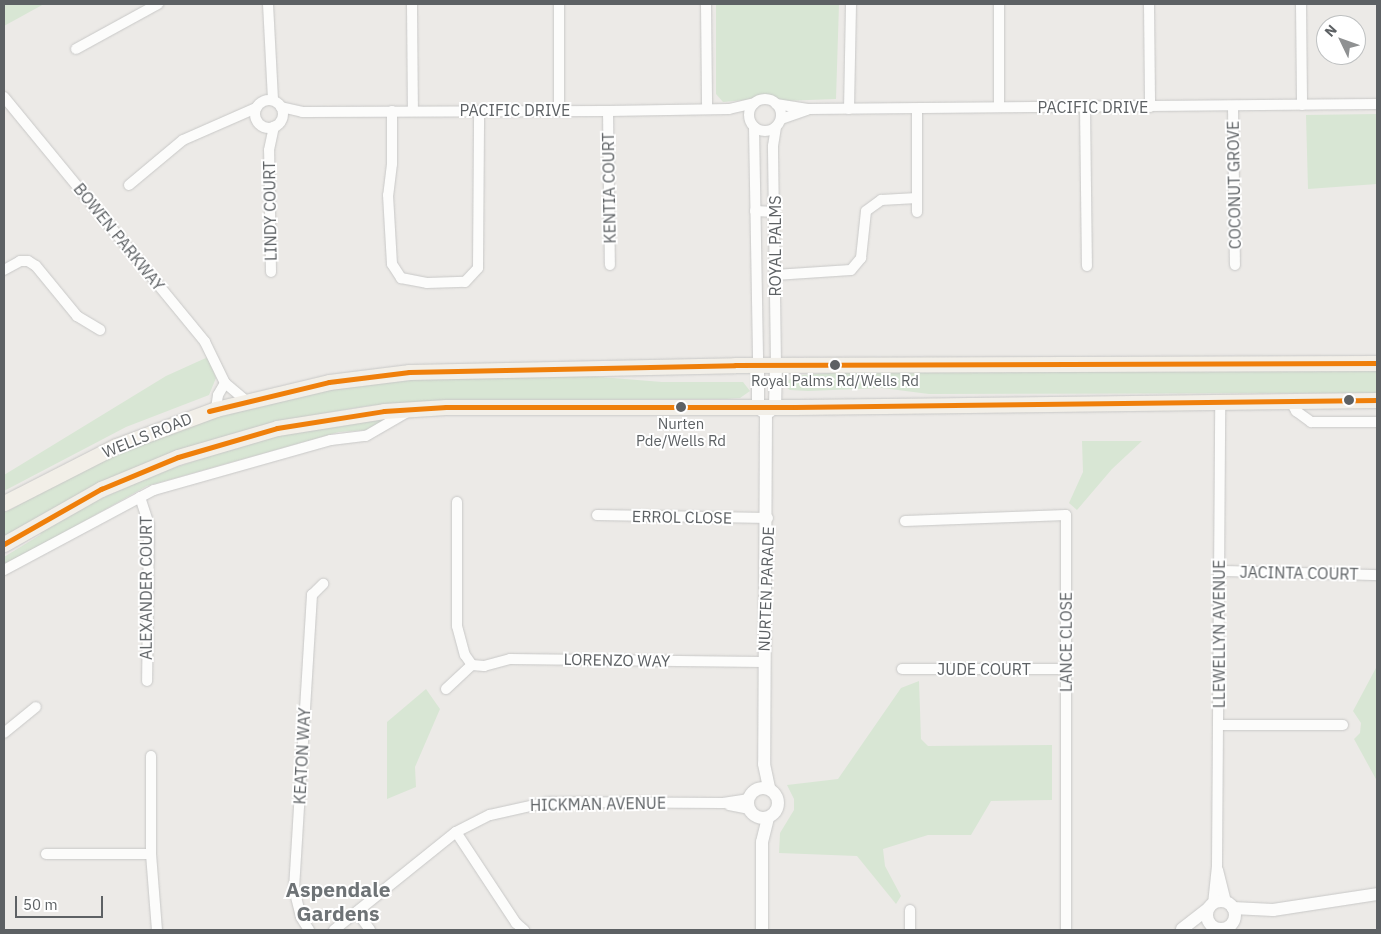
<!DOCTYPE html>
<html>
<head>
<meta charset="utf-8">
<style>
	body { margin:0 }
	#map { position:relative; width:1381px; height:934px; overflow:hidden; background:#eceae7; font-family:"IBM Plex Sans",sans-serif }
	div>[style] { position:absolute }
	.green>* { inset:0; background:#d8e6d4 }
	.roads { filter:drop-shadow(0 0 1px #c8c8c7) drop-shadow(0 0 1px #c8c8c7) }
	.minor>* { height:10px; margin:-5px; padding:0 5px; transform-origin:5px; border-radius:5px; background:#fcfcfb }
	.minor>.ring { margin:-5px; padding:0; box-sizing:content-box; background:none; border:10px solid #fcfcfb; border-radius:50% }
	.tertiary>* { height:12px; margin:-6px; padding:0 6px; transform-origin:6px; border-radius:6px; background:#fcfcfb }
	.tertiary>.ring { margin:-6px; padding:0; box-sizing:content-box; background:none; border:12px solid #fcfcfb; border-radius:50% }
	.primary>* { height:15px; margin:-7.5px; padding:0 7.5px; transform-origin:7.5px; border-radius:7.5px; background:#f2efe8 }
	.bus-1>* { height:5px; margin:-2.5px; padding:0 2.5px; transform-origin:2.5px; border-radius:2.5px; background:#ef7f0a }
	.dots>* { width:14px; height:14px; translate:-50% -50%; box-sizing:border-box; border:2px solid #fff; border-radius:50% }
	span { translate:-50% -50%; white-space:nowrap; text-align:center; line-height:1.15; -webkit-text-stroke:4px #fff; paint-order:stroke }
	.bus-label { font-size:15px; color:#5d6164 }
	.street-label { font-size:16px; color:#5d6164 }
	.district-label { font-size:21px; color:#6e7376; font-weight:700 }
	.frame { position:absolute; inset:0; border:5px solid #5d6164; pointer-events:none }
	.north { position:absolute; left:1316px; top:15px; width:50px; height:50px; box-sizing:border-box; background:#fff; border:1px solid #bec0c1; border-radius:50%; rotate:312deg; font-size:14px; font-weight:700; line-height:20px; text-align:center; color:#5d6164 }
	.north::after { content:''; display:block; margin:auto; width:18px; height:22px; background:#8f9192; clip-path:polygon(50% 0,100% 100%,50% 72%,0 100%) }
	.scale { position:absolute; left:15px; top:896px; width:88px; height:22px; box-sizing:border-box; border:2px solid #5d6164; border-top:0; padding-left:6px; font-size:15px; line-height:18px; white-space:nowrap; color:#5d6164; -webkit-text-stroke:4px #fff; paint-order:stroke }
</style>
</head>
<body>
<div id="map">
	<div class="green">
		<i style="clip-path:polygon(4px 4px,44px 4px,4px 26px)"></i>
		<i style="clip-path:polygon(716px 4px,839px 4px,836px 99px,781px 101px,766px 98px,723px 102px,716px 94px)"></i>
		<i style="clip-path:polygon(1377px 114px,1377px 184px,1308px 189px,1306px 115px)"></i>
		<i style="clip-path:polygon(208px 357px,216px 378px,209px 395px,126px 427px,4px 491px,4px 475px,166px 376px)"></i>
		<i style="clip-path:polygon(1377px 370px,1377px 393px,929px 394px,882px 388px,808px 391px,790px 390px,783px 385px,790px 379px,803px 375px,855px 371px)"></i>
		<i style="clip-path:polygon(444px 376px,588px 376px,662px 382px,743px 382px,750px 391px,740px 398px,726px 399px,430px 401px,367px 406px,320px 414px,269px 425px,4px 537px,4px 513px,106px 458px,154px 437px,217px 414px,335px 387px)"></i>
		<i style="clip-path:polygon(388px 418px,368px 430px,339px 432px,147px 486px,4px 566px,4px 557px,40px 535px,42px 530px,91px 503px,161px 472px,253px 442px,330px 423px)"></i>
		<i style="clip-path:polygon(1082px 441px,1142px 441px,1112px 469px,1077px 510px,1069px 503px,1083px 472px)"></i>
		<i style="clip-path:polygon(1377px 666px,1377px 781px,1354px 739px,1360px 733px,1361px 723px,1353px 711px)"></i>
		<i style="clip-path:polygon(919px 681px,921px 739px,928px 746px,1052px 745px,1052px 800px,991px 801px,971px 835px,928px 835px,883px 849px,885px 866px,901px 896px,896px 904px,857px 856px,779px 853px,780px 833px,794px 810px,794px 799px,787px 785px,838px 779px,901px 688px)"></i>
		<i style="clip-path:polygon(426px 689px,440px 709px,415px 767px,416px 787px,387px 799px,387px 722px)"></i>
	</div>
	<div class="roads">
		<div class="minor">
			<i style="left:268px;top:4px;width:96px;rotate:87deg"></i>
			<i style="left:412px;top:4px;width:107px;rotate:89.5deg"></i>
			<i style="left:706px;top:4px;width:104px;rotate:89.4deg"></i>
			<i style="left:999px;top:4px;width:103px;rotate:90deg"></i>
			<i style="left:1149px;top:4px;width:103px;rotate:89.4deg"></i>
			<i style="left:1301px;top:4px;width:101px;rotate:89.4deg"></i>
			<i style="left:76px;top:49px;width:94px;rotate:-28.8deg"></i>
			<i style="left:4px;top:97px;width:317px;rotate:50.6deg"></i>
			<i style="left:205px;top:342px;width:46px;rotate:64deg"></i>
			<i style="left:225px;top:383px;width:26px;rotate:40deg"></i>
			<i class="ring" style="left:749px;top:99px;width:22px;height:22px"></i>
			<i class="ring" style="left:255px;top:100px;width:18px;height:18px"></i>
			<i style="left:776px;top:104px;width:32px;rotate:9deg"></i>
			<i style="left:808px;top:109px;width:569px;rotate:-0.5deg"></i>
			<i style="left:1233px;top:106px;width:159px;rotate:89.3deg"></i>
			<i style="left:281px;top:107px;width:22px;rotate:13deg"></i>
			<i style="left:302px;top:112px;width:306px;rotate:-0.2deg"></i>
			<i style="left:608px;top:111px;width:121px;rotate:-0.9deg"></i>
			<i style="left:729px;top:109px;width:26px;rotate:-13deg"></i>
			<i style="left:1085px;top:107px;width:159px;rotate:89.3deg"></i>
			<i style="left:849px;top:109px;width:105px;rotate:-88.9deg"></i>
			<i style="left:917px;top:109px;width:103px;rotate:90deg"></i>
			<i style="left:559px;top:110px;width:106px;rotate:-90deg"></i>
			<i style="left:392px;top:111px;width:53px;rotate:90deg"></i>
			<i style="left:392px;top:164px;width:31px;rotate:97deg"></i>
			<i style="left:388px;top:195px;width:69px;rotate:86.7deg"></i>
			<i style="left:392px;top:264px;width:17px;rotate:57deg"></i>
			<i style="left:401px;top:278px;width:26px;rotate:11deg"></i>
			<i style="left:427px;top:283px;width:38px;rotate:-2deg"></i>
			<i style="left:465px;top:282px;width:19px;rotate:-47deg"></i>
			<i style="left:478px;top:268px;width:157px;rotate:-89.6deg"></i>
			<i style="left:608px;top:111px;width:154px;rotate:89.3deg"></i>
			<i style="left:781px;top:119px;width:28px;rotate:-19deg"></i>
			<i style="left:754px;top:127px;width:238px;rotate:89deg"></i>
			<i style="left:129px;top:185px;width:70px;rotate:-39.8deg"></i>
			<i style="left:183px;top:140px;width:80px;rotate:-23.7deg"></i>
			<i style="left:755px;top:211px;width:20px;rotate:3deg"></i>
			<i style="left:4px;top:270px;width:18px;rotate:-29deg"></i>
			<i style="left:20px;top:261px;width:8px"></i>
			<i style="left:28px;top:261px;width:9px;rotate:32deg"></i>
			<i style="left:36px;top:266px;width:65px;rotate:50.6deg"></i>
			<i style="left:77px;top:316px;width:27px;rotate:31deg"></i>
			<i style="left:271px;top:272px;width:122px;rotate:-90.9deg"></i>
			<i style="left:269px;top:150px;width:24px;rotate:-78deg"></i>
			<i style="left:775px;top:275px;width:76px;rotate:-3.8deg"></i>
			<i style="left:851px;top:270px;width:16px;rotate:-50deg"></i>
			<i style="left:861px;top:258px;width:47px;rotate:-83.9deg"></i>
			<i style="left:866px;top:211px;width:19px;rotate:-36deg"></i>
			<i style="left:881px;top:200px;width:36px;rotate:-3deg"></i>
			<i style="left:776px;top:365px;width:219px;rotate:-90.8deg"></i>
			<i style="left:773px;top:146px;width:19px;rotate:-81deg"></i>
			<i style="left:1290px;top:400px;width:13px;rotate:61deg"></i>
			<i style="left:1296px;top:411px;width:19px;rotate:36deg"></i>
			<i style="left:1311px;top:422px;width:66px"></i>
			<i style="left:216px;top:409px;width:14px;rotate:-82deg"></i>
			<i style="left:218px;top:395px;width:14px;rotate:-60deg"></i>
			<i style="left:140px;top:497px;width:29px;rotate:72deg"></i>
			<i style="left:149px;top:525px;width:156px;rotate:90.7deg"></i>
			<i style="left:457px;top:502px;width:124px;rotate:90deg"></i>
			<i style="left:457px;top:626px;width:30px;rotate:75deg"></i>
			<i style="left:465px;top:655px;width:12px;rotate:55deg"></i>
			<i style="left:597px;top:515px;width:171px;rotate:1deg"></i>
			<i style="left:905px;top:521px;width:161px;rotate:-2.1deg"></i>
			<i style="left:1066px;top:515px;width:415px;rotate:90deg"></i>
			<i style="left:4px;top:570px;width:170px;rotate:-28.1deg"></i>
			<i style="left:154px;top:490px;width:184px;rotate:-15.8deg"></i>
			<i style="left:331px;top:440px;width:35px;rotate:-7deg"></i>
			<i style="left:366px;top:436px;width:50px;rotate:-30.2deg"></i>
			<i style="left:1220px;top:571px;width:157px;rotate:1.5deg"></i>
			<i style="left:902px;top:669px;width:163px"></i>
			<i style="left:446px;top:689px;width:35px;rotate:-43deg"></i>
			<i style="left:472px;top:665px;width:12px;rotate:5deg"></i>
			<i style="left:484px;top:666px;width:27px;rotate:-15deg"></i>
			<i style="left:510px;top:659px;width:253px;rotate:0.7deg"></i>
			<i style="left:1219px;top:725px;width:124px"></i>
			<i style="left:4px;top:733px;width:41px;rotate:-39.1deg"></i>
			<i style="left:151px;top:756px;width:98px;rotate:90deg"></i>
			<i style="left:151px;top:854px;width:76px;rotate:85.5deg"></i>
			<i style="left:729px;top:805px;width:20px;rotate:11deg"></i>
			<i style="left:456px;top:832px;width:109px;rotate:56.6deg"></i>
			<i style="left:516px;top:923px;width:11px;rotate:41deg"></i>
			<i style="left:46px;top:854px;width:105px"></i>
			<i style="left:1218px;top:870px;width:33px;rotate:76deg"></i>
			<i style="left:1213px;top:904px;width:38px;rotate:-84deg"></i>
			<i style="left:1217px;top:866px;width:465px;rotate:-89.6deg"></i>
			<i style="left:910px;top:910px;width:20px;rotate:90deg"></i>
			<i style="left:357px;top:912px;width:22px;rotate:54deg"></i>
			<i style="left:309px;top:930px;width:15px;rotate:-122deg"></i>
			<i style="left:301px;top:917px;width:29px;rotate:-104deg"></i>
			<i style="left:294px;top:889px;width:295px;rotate:-86.5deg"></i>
			<i style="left:312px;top:595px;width:16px;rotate:-45deg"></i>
			<i style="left:334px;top:930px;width:156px;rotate:-38.8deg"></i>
			<i style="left:456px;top:832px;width:38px;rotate:-27deg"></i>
			<i style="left:490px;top:815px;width:59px;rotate:-12.6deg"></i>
			<i style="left:548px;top:802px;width:175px;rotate:0.3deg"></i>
			<i style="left:723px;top:803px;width:25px;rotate:-9deg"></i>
		</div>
		<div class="tertiary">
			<i style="left:758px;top:365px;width:43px;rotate:90deg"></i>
			<i style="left:758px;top:408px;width:7px;rotate:34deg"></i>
			<i style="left:769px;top:412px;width:8px;rotate:-40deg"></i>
			<i style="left:775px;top:407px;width:42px;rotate:-88.6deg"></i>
			<i style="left:766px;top:413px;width:351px;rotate:90.3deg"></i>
			<i style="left:764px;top:764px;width:25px;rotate:78deg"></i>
			<i class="ring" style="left:748px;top:788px;width:18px;height:18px"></i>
			<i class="ring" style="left:1207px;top:901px;width:16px;height:16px"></i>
			<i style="left:1233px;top:908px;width:40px;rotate:2.9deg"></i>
			<i style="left:1273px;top:910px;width:105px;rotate:-8.7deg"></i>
			<i style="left:1182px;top:929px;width:33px;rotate:-38deg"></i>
			<i style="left:762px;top:930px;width:88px;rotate:-90deg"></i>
			<i style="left:762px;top:842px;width:25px;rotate:-76deg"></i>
		</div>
		<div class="primary">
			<i style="left:4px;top:503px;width:126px;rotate:-27deg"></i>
			<i style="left:116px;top:446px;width:107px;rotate:-20.3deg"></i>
			<i style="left:216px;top:409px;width:116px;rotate:-13.4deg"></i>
			<i style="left:329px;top:382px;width:81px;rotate:-7.1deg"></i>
			<i style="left:409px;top:372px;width:326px;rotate:-1.2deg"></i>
			<i style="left:735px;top:365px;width:642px;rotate:-0.18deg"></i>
			<i style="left:4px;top:544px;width:112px;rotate:-29.6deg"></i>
			<i style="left:101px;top:489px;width:83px;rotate:-22.6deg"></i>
			<i style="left:178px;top:457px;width:103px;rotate:-16.3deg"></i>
			<i style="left:277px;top:428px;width:108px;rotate:-9deg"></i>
			<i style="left:384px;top:411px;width:62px;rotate:-3.7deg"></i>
			<i style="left:446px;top:407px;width:349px"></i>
			<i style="left:795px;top:407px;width:582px;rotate:-0.69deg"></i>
		</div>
	</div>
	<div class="bus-1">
		<i style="left:209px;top:411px;width:123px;rotate:-13.6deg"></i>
		<i style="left:329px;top:382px;width:81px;rotate:-7.1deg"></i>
		<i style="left:409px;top:372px;width:326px;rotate:-1.2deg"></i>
		<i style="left:735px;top:365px;width:642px;rotate:-0.18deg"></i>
		<i style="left:4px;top:544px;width:112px;rotate:-29.6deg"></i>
		<i style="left:101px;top:489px;width:83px;rotate:-22.6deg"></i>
		<i style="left:178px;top:457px;width:103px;rotate:-16.3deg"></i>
		<i style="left:277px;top:428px;width:108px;rotate:-9deg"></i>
		<i style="left:384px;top:411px;width:62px;rotate:-3.7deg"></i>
		<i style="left:446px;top:407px;width:349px"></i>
		<i style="left:795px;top:407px;width:582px;rotate:-0.69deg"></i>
	</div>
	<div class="dots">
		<i style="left:835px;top:365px;background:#5d6164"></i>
		<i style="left:1349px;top:400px;background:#5d6164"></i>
		<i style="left:681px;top:407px;background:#5d6164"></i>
	</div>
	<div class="bus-label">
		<span style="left:835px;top:381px">Royal Palms Rd/Wells Rd</span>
		<span style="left:681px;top:432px">Nurten<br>Pde/Wells Rd</span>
	</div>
	<div class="street-label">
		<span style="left:1093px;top:107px">PACIFIC DRIVE</span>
		<span style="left:515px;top:110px">PACIFIC DRIVE</span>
		<span style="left:1234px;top:185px;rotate:-91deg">COCONUT GROVE</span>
		<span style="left:609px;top:188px;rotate:-91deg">KENTIA COURT</span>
		<span style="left:270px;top:211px;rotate:-91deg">LINDY COURT</span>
		<span style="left:119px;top:237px;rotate:51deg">BOWEN PARKWAY</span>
		<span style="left:775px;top:246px;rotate:-90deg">ROYAL PALMS</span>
		<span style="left:147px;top:435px;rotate:-22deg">WELLS ROAD</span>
		<span style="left:682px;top:517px;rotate:1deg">ERROL CLOSE</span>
		<span style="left:1299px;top:573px;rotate:1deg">JACINTA COURT</span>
		<span style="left:146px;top:588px;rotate:-90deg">ALEXANDER COURT</span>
		<span style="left:766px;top:589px;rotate:-88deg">NURTEN PARADE</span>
		<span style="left:1219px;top:634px;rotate:-90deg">LLEWELLYN AVENUE</span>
		<span style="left:1066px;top:642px;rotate:-90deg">LANCE CLOSE</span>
		<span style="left:617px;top:660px;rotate:1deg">LORENZO WAY</span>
		<span style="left:984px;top:669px">JUDE COURT</span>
		<span style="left:302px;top:756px;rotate:-87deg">KEATON WAY</span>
		<span style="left:598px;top:804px;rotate:-1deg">HICKMAN AVENUE</span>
	</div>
	<div class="district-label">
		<span style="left:338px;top:901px">Aspendale<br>Gardens</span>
	</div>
	<div class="frame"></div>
	<div class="north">N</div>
	<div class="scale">50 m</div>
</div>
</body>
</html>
